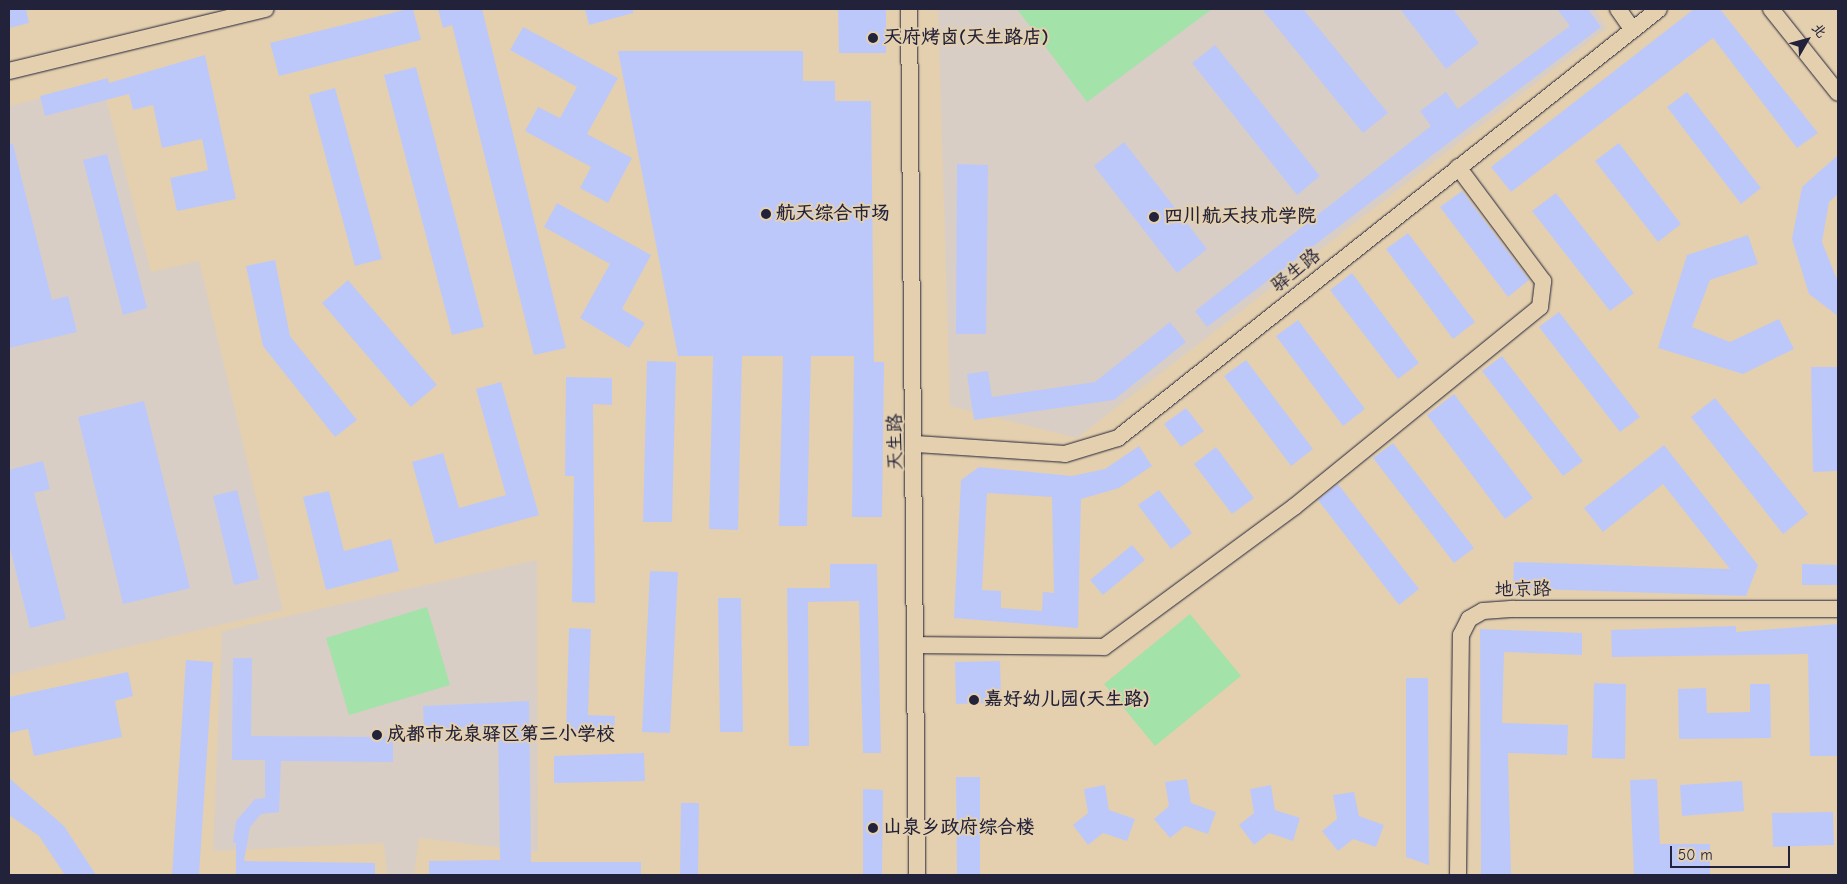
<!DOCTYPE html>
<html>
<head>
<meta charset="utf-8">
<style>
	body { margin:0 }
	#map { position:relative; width:1847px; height:884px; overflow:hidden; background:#e4d0ae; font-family:"Comic Neue","LXGW WenKai TC",sans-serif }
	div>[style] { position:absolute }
	.built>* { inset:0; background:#d8cec5 }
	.green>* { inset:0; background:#a3e2a9 }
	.building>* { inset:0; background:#bdc8fa }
	.roads { filter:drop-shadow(0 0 1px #22223b) drop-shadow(0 0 1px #22223b) }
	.minor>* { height:16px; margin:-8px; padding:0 8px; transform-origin:8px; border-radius:8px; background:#e4d0ae }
	.dots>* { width:14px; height:14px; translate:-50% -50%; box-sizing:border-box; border:2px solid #e4d0ae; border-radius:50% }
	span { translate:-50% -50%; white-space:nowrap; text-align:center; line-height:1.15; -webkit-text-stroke:4px #e4d0ae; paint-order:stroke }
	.poi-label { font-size:19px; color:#22223b; font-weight:700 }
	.left { translate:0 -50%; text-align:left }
	.street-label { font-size:19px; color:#22223b }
	.frame { position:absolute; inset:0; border:10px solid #22223b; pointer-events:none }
	.north { position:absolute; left:1782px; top:15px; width:50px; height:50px; -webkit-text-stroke:4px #e4d0ae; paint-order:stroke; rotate:52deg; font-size:14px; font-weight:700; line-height:20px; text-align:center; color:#22223b }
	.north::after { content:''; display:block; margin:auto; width:18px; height:22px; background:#22223b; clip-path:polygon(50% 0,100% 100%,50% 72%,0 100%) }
	.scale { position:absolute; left:1670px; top:846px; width:120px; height:22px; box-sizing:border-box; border:2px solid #22223b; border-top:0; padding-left:6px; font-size:15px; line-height:18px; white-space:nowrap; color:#22223b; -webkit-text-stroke:4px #e4d0ae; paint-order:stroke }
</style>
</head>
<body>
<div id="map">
	<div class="built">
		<i style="clip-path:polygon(938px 9px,1595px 9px,1607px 28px,1077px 438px,950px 406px)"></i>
		<i style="clip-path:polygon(102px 83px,151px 272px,199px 261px,283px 610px,9px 675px,9px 106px)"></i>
		<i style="clip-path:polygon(537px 560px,538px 852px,419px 838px,414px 875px,387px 875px,384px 843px,213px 851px,222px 631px)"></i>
	</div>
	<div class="green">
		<i style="clip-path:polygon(1017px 9px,1212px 9px,1087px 102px)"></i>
		<i style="clip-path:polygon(427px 607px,450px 685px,349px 715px,326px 638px)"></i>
		<i style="clip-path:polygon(1190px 614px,1241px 676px,1155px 746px,1104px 684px)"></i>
	</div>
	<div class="building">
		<i style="clip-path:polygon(9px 9px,26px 9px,29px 23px,9px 28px)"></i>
		<i style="clip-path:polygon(408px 9px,413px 9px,421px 40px,279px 76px,270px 43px)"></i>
		<i style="clip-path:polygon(438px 9px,482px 9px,566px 348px,534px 355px,452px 25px,443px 28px)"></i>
		<i style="clip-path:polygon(585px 9px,633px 9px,633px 13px,589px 25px)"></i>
		<i style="clip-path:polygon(838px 9px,886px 9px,886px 53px,839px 53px)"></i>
		<i style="clip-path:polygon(1262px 9px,1303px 9px,1388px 113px,1363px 133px)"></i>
		<i style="clip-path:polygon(1400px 9px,1453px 9px,1479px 43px,1446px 69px)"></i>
		<i style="clip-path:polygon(1557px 9px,1588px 9px,1601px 27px,1207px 327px,1195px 311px,1431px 126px,1420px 111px,1446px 92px,1458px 109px,1570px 26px)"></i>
		<i style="clip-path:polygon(1694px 9px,1720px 9px,1818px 133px,1797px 148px,1713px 38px,1511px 192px,1491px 167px)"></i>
		<i style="clip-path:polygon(523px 27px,618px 78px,587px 134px,632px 158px,608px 203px,580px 188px,591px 167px,525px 131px,538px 107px,560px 118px,577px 87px,510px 50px)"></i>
		<i style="clip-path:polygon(1215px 45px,1320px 176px,1297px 195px,1192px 63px)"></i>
		<i style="clip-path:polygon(618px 51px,803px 51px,803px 81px,835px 81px,835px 101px,871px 101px,874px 362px,884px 362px,882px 517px,852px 517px,854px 356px,811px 356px,807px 526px,779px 526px,783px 356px,742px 356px,738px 530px,709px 529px,713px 356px,678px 356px)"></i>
		<i style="clip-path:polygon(205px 55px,236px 199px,177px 211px,170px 178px,208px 170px,202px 139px,162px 148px,153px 105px,133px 110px,129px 94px,45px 116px,40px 96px,108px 78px,109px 83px)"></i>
		<i style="clip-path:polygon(416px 67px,484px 327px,452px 335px,384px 75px)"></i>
		<i style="clip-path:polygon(335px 88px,382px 259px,355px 266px,309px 95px)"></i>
		<i style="clip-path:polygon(1687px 92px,1761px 188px,1741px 204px,1667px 107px)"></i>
		<i style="clip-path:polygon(1124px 142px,1207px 249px,1177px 273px,1094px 166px)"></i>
		<i style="clip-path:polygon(1619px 143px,1681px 224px,1658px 242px,1595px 161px)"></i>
		<i style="clip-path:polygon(9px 144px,13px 144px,52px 300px,68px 296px,77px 332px,9px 348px)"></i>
		<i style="clip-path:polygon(107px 154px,147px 308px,123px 315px,83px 160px)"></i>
		<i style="clip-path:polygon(1838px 155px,1838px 194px,1829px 202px,1822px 242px,1838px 282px,1838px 316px,1809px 294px,1792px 239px,1802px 187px)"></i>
		<i style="clip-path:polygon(957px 164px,988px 165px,986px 334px,956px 334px)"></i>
		<i style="clip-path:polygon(1462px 191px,1529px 280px,1508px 297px,1440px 207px)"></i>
		<i style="clip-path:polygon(1556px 193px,1634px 293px,1610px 311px,1532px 211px)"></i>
		<i style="clip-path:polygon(557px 203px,651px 255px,622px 309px,645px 323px,629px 348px,580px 318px,610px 264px,544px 227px)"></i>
		<i style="clip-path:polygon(1408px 233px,1475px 322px,1453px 339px,1386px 249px)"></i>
		<i style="clip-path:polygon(1748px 235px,1758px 264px,1710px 280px,1692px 327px,1730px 342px,1779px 319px,1794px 349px,1743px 374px,1658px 348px,1687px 255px)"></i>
		<i style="clip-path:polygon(275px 260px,290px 336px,357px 420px,335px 437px,263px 346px,246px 266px)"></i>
		<i style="clip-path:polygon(1352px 273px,1419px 363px,1398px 379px,1330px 290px)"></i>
		<i style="clip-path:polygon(348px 280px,437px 385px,411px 407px,322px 303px)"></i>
		<i style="clip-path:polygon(1559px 312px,1640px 417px,1620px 432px,1539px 327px)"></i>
		<i style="clip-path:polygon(1298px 320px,1365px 409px,1343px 426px,1276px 336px)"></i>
		<i style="clip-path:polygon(1170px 322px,1186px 342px,1114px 400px,974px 420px,967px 374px,988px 371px,992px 397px,1095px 382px)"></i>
		<i style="clip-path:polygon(1502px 356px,1583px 461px,1563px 476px,1482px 371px)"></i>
		<i style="clip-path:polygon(1246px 360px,1313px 449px,1291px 466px,1224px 376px)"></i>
		<i style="clip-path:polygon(647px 361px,676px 362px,672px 522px,643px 522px)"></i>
		<i style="clip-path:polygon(1811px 367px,1838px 367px,1838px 471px,1813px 472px)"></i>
		<i style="clip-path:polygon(566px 377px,612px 378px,612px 405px,593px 404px,595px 603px,572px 602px,574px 476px,565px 476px)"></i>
		<i style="clip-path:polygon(501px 382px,539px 515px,435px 544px,412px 462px,443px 453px,459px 508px,506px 495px,476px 389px)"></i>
		<i style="clip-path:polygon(1454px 394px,1533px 498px,1505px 519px,1427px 415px)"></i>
		<i style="clip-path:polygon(1715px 398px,1808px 514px,1783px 534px,1691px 417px)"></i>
		<i style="clip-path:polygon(144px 401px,190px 588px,123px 604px,78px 417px)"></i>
		<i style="clip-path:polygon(1186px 408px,1204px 431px,1181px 447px,1164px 424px)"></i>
		<i style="clip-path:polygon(1393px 443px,1474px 548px,1454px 563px,1373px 458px)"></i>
		<i style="clip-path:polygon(1664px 445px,1758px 565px,1746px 596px,1513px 588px,1514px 562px,1730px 569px,1663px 484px,1603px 532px,1584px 508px)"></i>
		<i style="clip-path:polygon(evenodd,1139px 446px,1152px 466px,1119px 488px,1081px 499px,1078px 628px,954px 618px,961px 480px,979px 467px,1072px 476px,1105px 469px,1139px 446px,987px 493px,1052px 497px,1054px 593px,1043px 592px,1042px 611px,1001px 608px,1001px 591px,982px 590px,987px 493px)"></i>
		<i style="clip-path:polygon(1216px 447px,1254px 498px,1232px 514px,1194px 464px)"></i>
		<i style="clip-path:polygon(43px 461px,50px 489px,34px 493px,66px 619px,30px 628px,9px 544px,9px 470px)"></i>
		<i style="clip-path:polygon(1338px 484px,1419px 589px,1399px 605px,1318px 500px)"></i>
		<i style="clip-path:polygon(237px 490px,259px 579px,234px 585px,213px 496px)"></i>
		<i style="clip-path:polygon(1159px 490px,1192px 533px,1171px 549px,1138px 505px)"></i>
		<i style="clip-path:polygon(329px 491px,344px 551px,391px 539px,399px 571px,326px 590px,303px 497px)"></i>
		<i style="clip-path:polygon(1132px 545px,1145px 560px,1103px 595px,1090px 580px)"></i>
		<i style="clip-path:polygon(830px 564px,877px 564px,881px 753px,863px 753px,859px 601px,808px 602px,809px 746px,789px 746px,787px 588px,830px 588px)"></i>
		<i style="clip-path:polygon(1802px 564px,1838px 565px,1838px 585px,1802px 585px)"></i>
		<i style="clip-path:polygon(650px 571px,678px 572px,670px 733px,642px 732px)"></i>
		<i style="clip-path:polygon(718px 598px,741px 598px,743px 732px,720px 732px)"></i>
		<i style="clip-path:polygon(1838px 624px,1838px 756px,1810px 756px,1808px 654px,1612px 657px,1611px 630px,1736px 626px,1736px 632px)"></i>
		<i style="clip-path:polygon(569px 628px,591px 629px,588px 715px,615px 716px,614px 734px,566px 732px)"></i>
		<i style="clip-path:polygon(1480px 629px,1582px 633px,1582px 655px,1504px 652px,1502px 723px,1568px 725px,1567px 755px,1508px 753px,1511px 875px,1481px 875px)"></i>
		<i style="clip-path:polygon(233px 658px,252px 658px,251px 736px,393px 737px,393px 762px,281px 761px,279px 812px,261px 814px,250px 827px,244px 861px,375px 863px,375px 875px,236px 875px,236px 843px,233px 843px,236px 821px,255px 799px,265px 798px,265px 760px,232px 760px)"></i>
		<i style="clip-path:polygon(186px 660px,213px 662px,199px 875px,172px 875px)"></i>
		<i style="clip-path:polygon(1000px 661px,1001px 696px,992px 696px,992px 703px,956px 704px,955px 662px)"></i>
		<i style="clip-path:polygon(128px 672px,133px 696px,115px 701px,122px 737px,34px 756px,28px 729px,9px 733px,9px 697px)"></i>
		<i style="clip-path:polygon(1406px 678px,1428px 678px,1429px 865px,1406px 857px)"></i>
		<i style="clip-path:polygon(1594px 683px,1626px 684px,1625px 759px,1592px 758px)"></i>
		<i style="clip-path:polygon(1750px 684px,1770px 684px,1771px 738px,1679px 739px,1678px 689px,1706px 688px,1707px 713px,1750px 712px)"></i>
		<i style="clip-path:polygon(529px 701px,531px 862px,641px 862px,641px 875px,429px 875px,429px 861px,500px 860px,498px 726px,424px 729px,423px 706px)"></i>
		<i style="clip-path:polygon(644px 753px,645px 781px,554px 783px,554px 756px)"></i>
		<i style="clip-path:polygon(956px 777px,980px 777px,980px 875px,957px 875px)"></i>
		<i style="clip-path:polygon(9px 778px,64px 826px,96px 875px,65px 875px,39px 836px,9px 815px)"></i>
		<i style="clip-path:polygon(1187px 779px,1191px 803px,1216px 812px,1208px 834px,1185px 826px,1170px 838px,1154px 819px,1169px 806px,1165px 782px)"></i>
		<i style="clip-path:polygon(1657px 779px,1660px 844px,1710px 844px,1710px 875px,1634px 875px,1630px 780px)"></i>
		<i style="clip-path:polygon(1742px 781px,1744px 811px,1682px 816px,1680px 785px)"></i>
		<i style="clip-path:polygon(1105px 785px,1109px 810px,1135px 819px,1127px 841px,1103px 833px,1088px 845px,1073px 825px,1088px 813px,1084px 789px)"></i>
		<i style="clip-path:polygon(1271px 785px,1275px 810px,1300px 818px,1293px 841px,1269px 833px,1254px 845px,1239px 825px,1254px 813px,1250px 789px)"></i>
		<i style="clip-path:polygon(863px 789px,883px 790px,882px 875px,863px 875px)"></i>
		<i style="clip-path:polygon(1354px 792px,1359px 816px,1384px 825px,1376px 847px,1353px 839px,1338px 851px,1322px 831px,1337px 819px,1333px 795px)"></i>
		<i style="clip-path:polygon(681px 803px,699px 803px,698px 875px,680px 875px)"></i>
		<i style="clip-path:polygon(1833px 812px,1834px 845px,1773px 847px,1772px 813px)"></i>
	</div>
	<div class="roads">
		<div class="minor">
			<i style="left:909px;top:9px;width:866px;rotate:89.47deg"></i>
			<i style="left:1618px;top:9px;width:24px;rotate:55deg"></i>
			<i style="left:1771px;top:9px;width:107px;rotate:51.4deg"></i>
			<i style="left:9px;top:71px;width:264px;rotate:-13.6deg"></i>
			<i style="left:916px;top:444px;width:149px;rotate:3.8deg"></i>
			<i style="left:1065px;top:454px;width:55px;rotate:-16.8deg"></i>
			<i style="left:1118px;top:438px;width:690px;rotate:-38.41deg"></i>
			<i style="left:917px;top:645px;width:187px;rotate:0.6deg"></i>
			<i style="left:1104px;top:647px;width:236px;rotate:-36.4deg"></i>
			<i style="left:1294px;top:507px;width:317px;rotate:-39.1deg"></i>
			<i style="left:1540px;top:307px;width:26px;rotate:-83deg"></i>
			<i style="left:1543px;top:281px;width:142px;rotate:-126.7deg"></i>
			<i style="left:1458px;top:875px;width:240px;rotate:-89.3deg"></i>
			<i style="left:1461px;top:635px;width:18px;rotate:-63deg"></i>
			<i style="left:1469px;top:619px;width:16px;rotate:-30deg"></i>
			<i style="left:1483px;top:611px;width:31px;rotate:-4deg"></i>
			<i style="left:1514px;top:609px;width:324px"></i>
		</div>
	</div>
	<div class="dots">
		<i style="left:873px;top:38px;background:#22223b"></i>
		<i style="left:766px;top:214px;background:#22223b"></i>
		<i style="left:1154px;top:217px;background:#22223b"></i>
		<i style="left:974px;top:700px;background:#22223b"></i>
		<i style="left:377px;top:735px;background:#22223b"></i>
		<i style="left:873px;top:828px;background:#22223b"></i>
	</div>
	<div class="poi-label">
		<span class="left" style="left:883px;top:38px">天府烤卤(天生路店)</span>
		<span class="left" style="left:776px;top:214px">航天综合市场</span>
		<span class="left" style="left:1164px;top:217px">四川航天技术学院</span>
		<span class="left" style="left:984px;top:700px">嘉好幼儿园(天生路)</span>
		<span class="left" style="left:387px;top:735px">成都市龙泉驿区第三小学校</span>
		<span class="left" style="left:883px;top:828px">山泉乡政府综合楼</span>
	</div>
	<div class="street-label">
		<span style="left:1296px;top:271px;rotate:-39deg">驿生路</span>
		<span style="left:896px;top:442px;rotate:-91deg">天生路</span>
		<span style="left:1523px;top:590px;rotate:-1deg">地京路</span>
	</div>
	<div class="frame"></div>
	<div class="north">北</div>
	<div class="scale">50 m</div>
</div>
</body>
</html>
